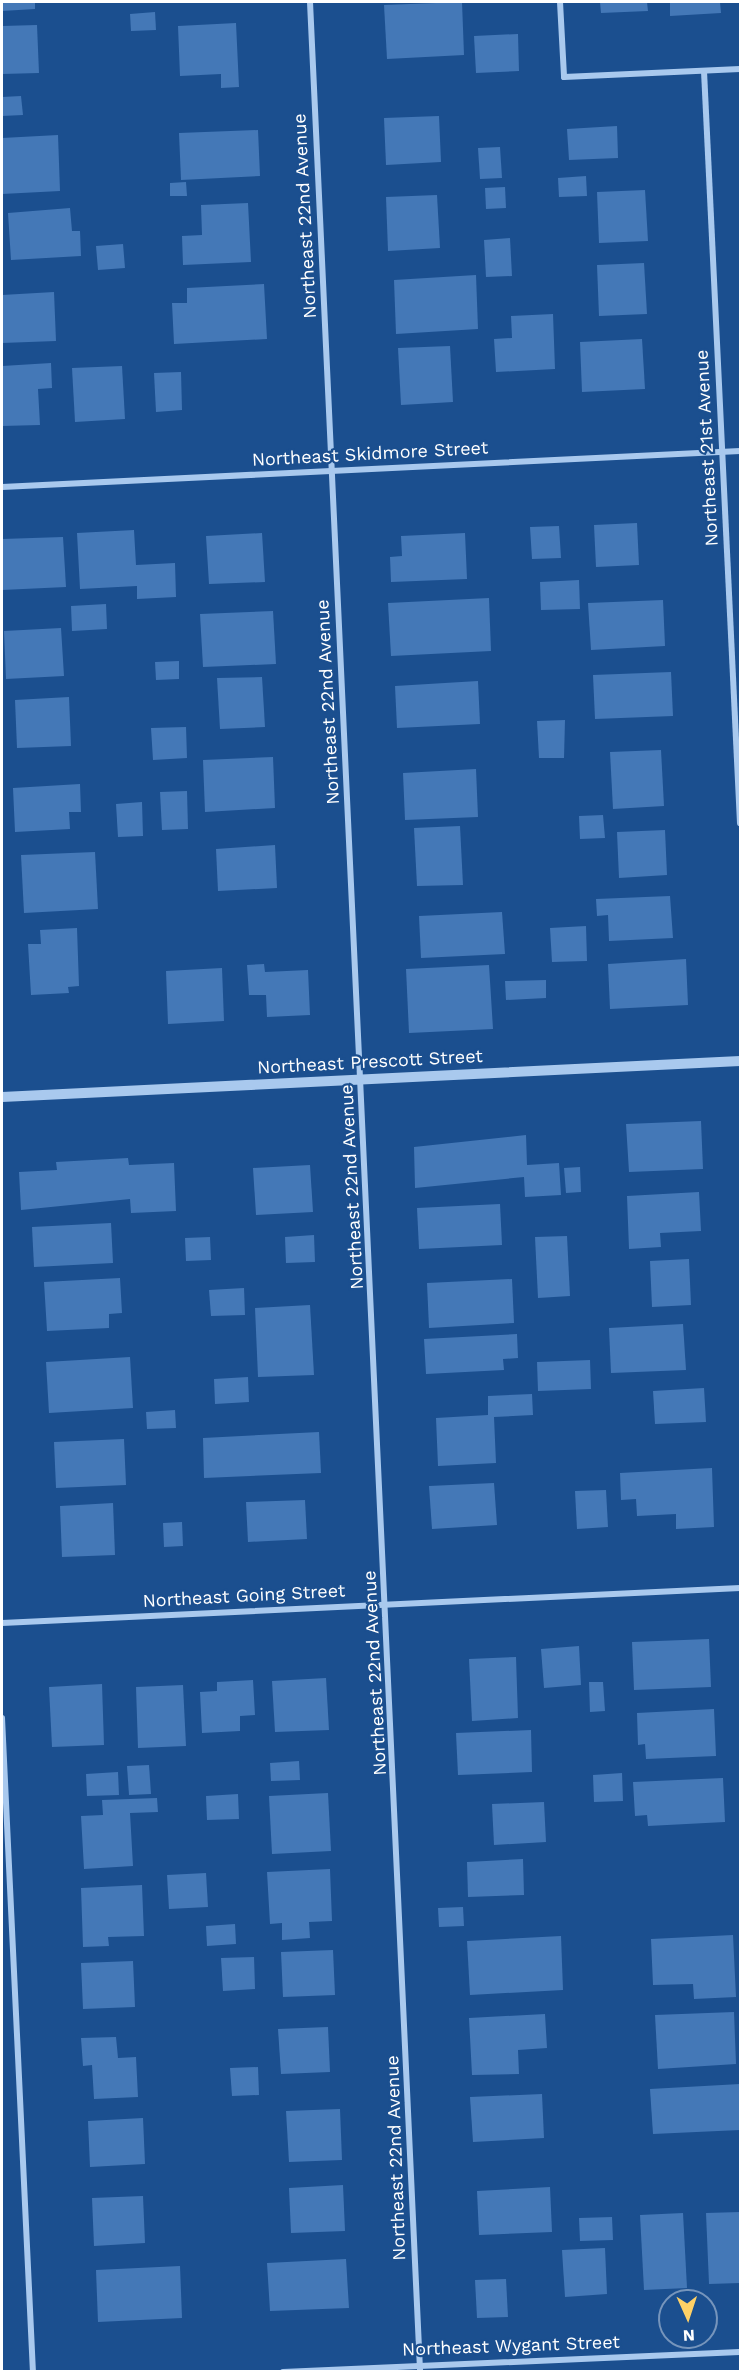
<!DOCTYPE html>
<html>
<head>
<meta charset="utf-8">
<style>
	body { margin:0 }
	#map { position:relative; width:742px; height:2373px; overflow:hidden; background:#1b4f8f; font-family:"Work Sans",sans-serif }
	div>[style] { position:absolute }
	.building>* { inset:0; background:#4478b7 }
	.minor>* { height:6px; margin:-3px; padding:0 3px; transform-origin:3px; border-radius:3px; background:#a9c9ee }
	.tertiary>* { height:10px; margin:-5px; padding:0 5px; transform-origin:5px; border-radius:5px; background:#a9c9ee }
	span { translate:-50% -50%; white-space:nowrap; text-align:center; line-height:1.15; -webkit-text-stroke:4.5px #1b4f8f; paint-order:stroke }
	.street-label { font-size:18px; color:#fff }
	.frame { position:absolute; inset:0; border:3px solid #fff; pointer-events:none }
	.north { position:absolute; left:658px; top:2289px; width:60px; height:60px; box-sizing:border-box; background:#1b4f8f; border:2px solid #7695bc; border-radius:50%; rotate:177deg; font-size:16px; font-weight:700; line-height:24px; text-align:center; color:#fff }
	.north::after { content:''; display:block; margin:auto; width:21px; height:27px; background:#ffd166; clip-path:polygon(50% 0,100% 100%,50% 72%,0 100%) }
</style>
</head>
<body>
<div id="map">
	<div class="building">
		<i style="clip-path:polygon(2px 2px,35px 2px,35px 9px,2px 11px)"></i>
		<i style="clip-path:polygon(462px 2px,464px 55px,387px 59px,384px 5px)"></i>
		<i style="clip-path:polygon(600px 2px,647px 2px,648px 11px,601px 13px)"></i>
		<i style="clip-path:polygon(670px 2px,720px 2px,721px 13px,670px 16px)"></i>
		<i style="clip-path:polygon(155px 12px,156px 30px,131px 31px,130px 14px)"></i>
		<i style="clip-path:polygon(236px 23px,239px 87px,221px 88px,221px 74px,180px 76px,178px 26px)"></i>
		<i style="clip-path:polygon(37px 25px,39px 73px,2px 74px,2px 26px)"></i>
		<i style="clip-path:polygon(518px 34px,519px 71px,476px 73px,474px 36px)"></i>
		<i style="clip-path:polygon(21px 96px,23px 115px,2px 116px,2px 97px)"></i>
		<i style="clip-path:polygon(439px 116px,441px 162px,386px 165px,384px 118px)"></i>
		<i style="clip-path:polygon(617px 126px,618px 158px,569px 160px,567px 129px)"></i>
		<i style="clip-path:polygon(258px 130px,260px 176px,181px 180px,179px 133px)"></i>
		<i style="clip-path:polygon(58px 135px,60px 191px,2px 194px,2px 138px)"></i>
		<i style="clip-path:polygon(500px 147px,502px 178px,480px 179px,478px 148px)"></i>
		<i style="clip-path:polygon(586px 176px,587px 196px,559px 197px,558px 178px)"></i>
		<i style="clip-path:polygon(186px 182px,187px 196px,170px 196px,170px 183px)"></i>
		<i style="clip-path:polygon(505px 187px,506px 208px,486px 209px,485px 188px)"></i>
		<i style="clip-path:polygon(645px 190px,648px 241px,599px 243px,597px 192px)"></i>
		<i style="clip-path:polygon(437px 195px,440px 248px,388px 251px,386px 197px)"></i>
		<i style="clip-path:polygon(248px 203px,251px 262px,183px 265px,182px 236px,202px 235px,201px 205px)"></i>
		<i style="clip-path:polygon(70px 208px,72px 231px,80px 231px,81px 256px,11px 260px,8px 213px)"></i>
		<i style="clip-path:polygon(510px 238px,512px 276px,486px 277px,484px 240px)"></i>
		<i style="clip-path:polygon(123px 244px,125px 268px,98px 270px,96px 246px)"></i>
		<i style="clip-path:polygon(644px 263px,647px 314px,599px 316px,597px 265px)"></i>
		<i style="clip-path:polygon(476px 275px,478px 329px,396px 334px,394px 280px)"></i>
		<i style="clip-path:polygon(264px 284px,267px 339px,174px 344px,172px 303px,187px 303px,187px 288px)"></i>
		<i style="clip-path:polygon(54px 292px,56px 341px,2px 343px,2px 295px)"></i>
		<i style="clip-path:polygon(553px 314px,555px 369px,496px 372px,494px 339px,512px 338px,511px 316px)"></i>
		<i style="clip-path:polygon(642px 339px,645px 389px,582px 392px,580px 342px)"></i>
		<i style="clip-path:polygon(450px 346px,453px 402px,401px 405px,398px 348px)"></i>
		<i style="clip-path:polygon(51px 363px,52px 388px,38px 389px,40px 425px,2px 426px,2px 366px)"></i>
		<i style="clip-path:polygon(122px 366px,125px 419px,75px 422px,72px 368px)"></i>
		<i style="clip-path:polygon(181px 372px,182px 410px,156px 412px,154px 373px)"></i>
		<i style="clip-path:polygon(637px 523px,639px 565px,596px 567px,594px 525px)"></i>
		<i style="clip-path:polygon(559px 526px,561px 558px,532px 559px,530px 527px)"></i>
		<i style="clip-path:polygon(134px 530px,136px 565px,175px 563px,176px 597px,137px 599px,137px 586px,80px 589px,77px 533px)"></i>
		<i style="clip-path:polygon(262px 533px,265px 582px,209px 584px,206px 536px)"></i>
		<i style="clip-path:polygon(465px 533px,467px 579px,391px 582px,390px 557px,402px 556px,401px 536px)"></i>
		<i style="clip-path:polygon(63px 537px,66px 587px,2px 590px,2px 539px)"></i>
		<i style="clip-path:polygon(579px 580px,580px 609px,541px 610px,540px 582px)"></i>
		<i style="clip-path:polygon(489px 598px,491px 651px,391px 656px,388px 603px)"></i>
		<i style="clip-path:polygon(663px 600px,665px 646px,591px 650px,588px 603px)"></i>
		<i style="clip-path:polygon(106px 604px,107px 629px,72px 631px,71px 606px)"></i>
		<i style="clip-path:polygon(273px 611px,276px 664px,203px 667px,200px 614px)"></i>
		<i style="clip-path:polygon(61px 628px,64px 676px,6px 679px,4px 631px)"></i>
		<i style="clip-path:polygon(179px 661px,179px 679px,156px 680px,155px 662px)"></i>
		<i style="clip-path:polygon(671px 672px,673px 716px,595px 719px,593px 675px)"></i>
		<i style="clip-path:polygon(262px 677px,265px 727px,220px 729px,217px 678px)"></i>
		<i style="clip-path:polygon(478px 681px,480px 724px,397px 728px,395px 686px)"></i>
		<i style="clip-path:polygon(69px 697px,71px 746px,17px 748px,15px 700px)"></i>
		<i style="clip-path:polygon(565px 720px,564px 758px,539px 758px,537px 721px)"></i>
		<i style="clip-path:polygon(186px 727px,187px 758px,153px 760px,151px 728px)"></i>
		<i style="clip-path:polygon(661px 750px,664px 806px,613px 809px,610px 752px)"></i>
		<i style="clip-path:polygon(273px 757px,275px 808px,205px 812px,203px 760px)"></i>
		<i style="clip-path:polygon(476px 769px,478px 817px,405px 820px,403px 773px)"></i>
		<i style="clip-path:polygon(80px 784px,81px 812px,69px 812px,70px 829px,15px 832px,13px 788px)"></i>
		<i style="clip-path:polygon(187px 791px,188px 829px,162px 830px,160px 792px)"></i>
		<i style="clip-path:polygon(142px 802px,143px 836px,118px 837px,116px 804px)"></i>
		<i style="clip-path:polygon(603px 815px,605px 838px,580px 839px,579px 816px)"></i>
		<i style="clip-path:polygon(460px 826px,463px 885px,417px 886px,414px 828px)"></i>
		<i style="clip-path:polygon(665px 830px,667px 875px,619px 878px,617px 832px)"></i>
		<i style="clip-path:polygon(275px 845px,277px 888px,218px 891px,216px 849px)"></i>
		<i style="clip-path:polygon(95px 852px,98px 909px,24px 913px,21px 855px)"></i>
		<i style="clip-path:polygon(670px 896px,673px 938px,609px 941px,608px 915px,597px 916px,596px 899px)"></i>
		<i style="clip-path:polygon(502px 912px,505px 954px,421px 958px,419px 916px)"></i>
		<i style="clip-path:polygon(586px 926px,587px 961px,552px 962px,550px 928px)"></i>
		<i style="clip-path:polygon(77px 928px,79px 986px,68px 987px,69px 993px,31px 995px,28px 944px,41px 944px,40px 930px)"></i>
		<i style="clip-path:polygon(686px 959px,688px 1005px,610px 1009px,608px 964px)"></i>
		<i style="clip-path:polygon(264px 964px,265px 972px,308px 970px,310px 1015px,267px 1017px,266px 995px,249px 995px,247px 965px)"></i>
		<i style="clip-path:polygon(489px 965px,493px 1029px,409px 1033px,406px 969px)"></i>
		<i style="clip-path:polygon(222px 968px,224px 1021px,168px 1024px,166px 971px)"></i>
		<i style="clip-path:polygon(546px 980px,546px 998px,506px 1000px,505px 981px)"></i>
		<i style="clip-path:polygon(701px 1121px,703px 1169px,629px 1172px,626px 1124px)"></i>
		<i style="clip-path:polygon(526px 1135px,527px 1165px,559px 1163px,561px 1195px,525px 1197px,524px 1177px,415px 1188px,414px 1147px)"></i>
		<i style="clip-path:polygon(128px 1158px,129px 1165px,174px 1163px,176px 1211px,131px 1213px,130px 1199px,21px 1210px,19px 1172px,57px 1170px,56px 1162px)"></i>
		<i style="clip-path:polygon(310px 1165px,313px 1212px,256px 1215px,253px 1168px)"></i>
		<i style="clip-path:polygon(580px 1167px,581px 1192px,566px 1193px,564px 1168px)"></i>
		<i style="clip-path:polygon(699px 1192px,701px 1231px,660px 1233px,661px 1247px,629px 1249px,627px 1196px)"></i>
		<i style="clip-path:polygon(500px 1204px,502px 1245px,419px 1249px,417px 1208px)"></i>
		<i style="clip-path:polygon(111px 1223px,113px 1263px,34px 1267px,32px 1227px)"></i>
		<i style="clip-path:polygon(314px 1235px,315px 1262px,286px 1263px,285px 1237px)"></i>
		<i style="clip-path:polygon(567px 1236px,570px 1296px,538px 1298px,535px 1237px)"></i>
		<i style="clip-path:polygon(210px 1237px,211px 1260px,186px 1261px,185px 1238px)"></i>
		<i style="clip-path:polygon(689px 1259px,691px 1305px,652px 1307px,650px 1261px)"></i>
		<i style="clip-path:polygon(120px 1278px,122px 1313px,109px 1314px,109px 1328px,47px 1331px,44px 1282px)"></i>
		<i style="clip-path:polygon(512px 1279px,514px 1323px,429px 1328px,427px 1283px)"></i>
		<i style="clip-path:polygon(244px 1288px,245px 1315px,211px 1316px,209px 1290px)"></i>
		<i style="clip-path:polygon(310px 1305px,314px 1375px,258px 1377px,255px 1308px)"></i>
		<i style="clip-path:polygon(683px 1324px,686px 1370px,611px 1373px,609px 1328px)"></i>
		<i style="clip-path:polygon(517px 1334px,518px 1358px,503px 1359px,504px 1370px,426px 1374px,424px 1339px)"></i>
		<i style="clip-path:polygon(130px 1357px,133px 1408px,49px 1413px,46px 1362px)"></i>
		<i style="clip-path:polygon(590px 1360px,591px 1389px,538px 1391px,537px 1362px)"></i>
		<i style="clip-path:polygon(248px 1377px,249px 1402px,215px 1404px,214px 1379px)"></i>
		<i style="clip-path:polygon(704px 1388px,706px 1422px,655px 1424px,653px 1391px)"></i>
		<i style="clip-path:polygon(532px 1394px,533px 1415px,494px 1417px,496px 1463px,438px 1466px,436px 1418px,488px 1415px,488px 1396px)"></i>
		<i style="clip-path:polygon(175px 1410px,176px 1428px,147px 1429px,146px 1412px)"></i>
		<i style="clip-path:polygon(319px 1432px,321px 1473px,204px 1478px,203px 1438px)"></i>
		<i style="clip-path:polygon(124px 1439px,126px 1485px,56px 1488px,54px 1442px)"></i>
		<i style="clip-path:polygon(712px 1468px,714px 1527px,676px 1529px,676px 1514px,637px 1516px,636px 1499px,621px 1500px,620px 1473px)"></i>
		<i style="clip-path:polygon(494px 1483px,497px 1525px,432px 1529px,429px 1486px)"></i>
		<i style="clip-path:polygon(606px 1490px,608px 1527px,577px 1529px,575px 1491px)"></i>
		<i style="clip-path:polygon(305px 1500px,307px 1539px,248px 1542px,246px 1502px)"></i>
		<i style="clip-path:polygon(113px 1503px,115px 1555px,62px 1557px,60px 1506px)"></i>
		<i style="clip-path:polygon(182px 1522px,183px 1546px,164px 1547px,163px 1523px)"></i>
		<i style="clip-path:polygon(709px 1639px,711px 1687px,634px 1690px,632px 1642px)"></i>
		<i style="clip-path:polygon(579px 1646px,581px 1685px,544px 1688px,541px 1649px)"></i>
		<i style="clip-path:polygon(516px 1657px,518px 1718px,472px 1721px,469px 1659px)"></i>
		<i style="clip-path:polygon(326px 1678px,329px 1730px,275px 1732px,272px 1681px)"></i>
		<i style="clip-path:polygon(253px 1680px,255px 1715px,240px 1716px,240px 1731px,202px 1733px,200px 1692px,217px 1691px,217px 1682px)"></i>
		<i style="clip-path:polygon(589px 1682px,603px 1682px,605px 1711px,590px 1712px)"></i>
		<i style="clip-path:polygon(102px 1684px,104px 1745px,52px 1747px,49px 1687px)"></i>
		<i style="clip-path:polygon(183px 1685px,186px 1746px,138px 1748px,136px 1687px)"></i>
		<i style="clip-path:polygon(714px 1709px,716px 1756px,646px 1759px,645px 1744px,638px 1745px,637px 1713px)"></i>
		<i style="clip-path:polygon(531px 1730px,532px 1772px,458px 1775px,456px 1733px)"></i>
		<i style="clip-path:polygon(299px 1761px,300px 1780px,271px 1781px,270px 1763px)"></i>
		<i style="clip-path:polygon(149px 1765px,151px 1794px,129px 1795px,127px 1766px)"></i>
		<i style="clip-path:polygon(118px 1772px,119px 1795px,87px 1796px,86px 1774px)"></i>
		<i style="clip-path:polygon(622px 1773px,623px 1801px,594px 1802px,593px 1775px)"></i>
		<i style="clip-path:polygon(723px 1778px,725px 1822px,648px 1826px,647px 1815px,635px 1816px,633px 1782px)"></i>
		<i style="clip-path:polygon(328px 1793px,331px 1851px,272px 1854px,269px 1796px)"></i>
		<i style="clip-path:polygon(238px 1794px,239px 1819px,207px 1820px,206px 1796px)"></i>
		<i style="clip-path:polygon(157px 1798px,158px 1812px,130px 1813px,133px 1866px,84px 1869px,81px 1816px,103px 1815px,102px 1800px)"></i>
		<i style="clip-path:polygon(544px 1802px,546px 1842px,494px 1845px,492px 1804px)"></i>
		<i style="clip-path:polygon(523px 1859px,524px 1895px,468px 1897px,467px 1862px)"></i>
		<i style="clip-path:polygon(330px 1869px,332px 1921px,309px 1922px,310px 1938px,282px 1940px,282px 1923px,270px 1924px,267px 1872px)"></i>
		<i style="clip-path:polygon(206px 1873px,208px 1907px,169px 1909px,167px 1875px)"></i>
		<i style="clip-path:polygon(142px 1885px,144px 1936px,108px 1937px,109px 1946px,83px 1947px,81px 1888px)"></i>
		<i style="clip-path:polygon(463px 1907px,464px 1926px,439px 1927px,438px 1908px)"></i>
		<i style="clip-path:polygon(235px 1924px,236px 1944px,207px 1946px,206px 1926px)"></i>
		<i style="clip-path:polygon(733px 1935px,736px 1997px,694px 1999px,693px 1984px,653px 1985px,651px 1939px)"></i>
		<i style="clip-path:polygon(561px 1936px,563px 1990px,470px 1995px,467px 1941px)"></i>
		<i style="clip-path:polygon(333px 1950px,335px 1995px,283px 1997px,281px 1952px)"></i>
		<i style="clip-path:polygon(254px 1957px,255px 1989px,223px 1991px,221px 1958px)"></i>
		<i style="clip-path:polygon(133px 1961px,135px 2007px,83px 2009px,81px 1963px)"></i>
		<i style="clip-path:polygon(734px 2012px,736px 2064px,658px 2069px,655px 2015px)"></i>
		<i style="clip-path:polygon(545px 2014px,547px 2048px,518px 2050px,519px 2074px,472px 2075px,469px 2018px)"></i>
		<i style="clip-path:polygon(328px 2027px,330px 2072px,281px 2074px,278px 2029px)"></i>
		<i style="clip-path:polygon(116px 2037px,118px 2058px,136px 2057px,138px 2097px,94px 2099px,92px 2065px,83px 2066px,81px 2038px)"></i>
		<i style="clip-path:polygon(258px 2067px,259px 2095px,232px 2096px,230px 2068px)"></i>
		<i style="clip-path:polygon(740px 2084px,740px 2130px,653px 2134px,650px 2089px)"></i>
		<i style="clip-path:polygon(542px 2094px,544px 2138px,473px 2142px,470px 2097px)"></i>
		<i style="clip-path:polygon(340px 2109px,342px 2160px,289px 2162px,286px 2111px)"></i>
		<i style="clip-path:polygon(143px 2118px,145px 2164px,90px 2167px,88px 2121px)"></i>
		<i style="clip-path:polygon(343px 2185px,345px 2231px,291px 2233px,289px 2188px)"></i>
		<i style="clip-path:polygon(550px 2187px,552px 2232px,479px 2235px,477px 2191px)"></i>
		<i style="clip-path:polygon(143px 2196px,145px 2243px,94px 2246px,92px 2198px)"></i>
		<i style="clip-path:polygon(740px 2212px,740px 2283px,709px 2284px,706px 2213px)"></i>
		<i style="clip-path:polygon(683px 2213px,687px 2288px,644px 2290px,640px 2215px)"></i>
		<i style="clip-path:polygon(612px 2217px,613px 2240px,580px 2241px,579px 2218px)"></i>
		<i style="clip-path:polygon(605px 2248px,607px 2294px,565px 2297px,562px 2250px)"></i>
		<i style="clip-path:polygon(346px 2259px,349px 2308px,270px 2311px,267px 2263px)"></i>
		<i style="clip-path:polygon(180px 2266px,182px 2318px,98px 2322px,96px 2270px)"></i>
		<i style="clip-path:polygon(506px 2279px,508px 2317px,477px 2318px,475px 2280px)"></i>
	</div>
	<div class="minor">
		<i style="left:310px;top:2px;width:2373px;rotate:87.34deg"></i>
		<i style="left:560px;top:2px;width:75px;rotate:86.9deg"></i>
		<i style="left:564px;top:77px;width:176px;rotate:-2.6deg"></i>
		<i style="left:704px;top:71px;width:753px;rotate:87.26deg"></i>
		<i style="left:2px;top:487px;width:739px;rotate:-2.79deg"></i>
		<i style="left:2px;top:1623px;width:739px;rotate:-2.72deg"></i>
		<i style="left:2px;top:1718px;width:655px;rotate:87.29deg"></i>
		<i style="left:283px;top:2372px;width:457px;rotate:-2.5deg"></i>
	</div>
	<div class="tertiary">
		<i style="left:2px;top:1097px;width:739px;rotate:-2.79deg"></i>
	</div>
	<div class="street-label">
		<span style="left:305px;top:216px;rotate:-93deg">Northeast 22nd Avenue</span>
		<span style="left:707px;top:448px;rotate:-93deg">Northeast 21st Avenue</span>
		<span style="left:370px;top:454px;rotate:-3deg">Northeast Skidmore Street</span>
		<span style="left:328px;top:702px;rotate:-93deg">Northeast 22nd Avenue</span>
		<span style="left:370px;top:1062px;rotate:-3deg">Northeast Prescott Street</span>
		<span style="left:352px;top:1187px;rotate:-93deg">Northeast 22nd Avenue</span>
		<span style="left:244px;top:1596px;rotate:-3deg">Northeast Going Street</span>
		<span style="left:375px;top:1673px;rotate:-93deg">Northeast 22nd Avenue</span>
		<span style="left:396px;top:2158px;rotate:-92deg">Northeast 22nd Avenue</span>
		<span style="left:511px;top:2346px;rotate:-2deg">Northeast Wygant Street</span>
	</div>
	<div class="frame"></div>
	<div class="north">N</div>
</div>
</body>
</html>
